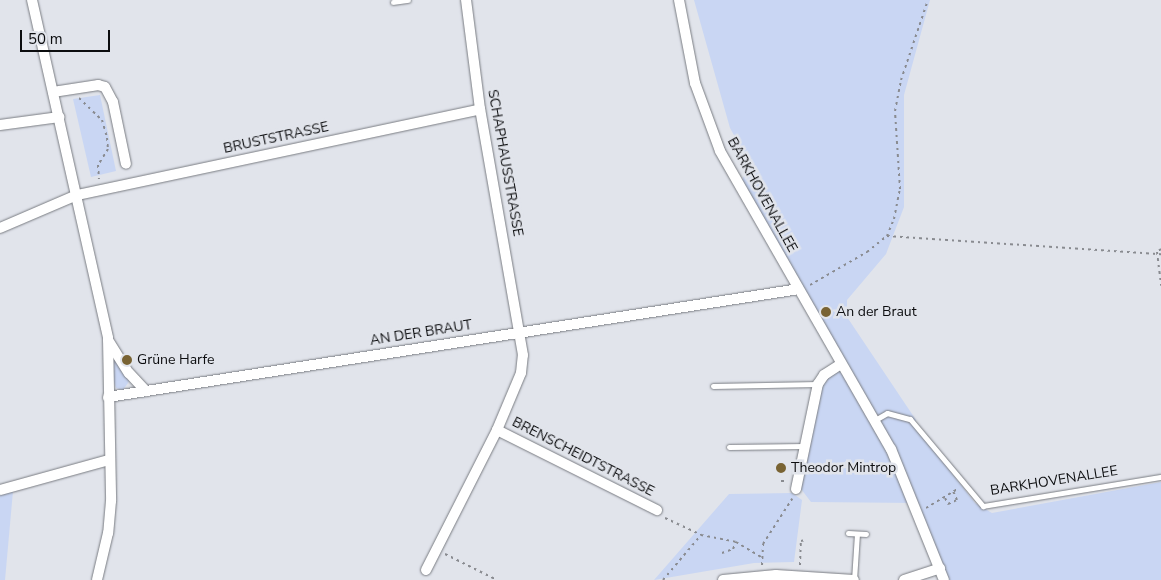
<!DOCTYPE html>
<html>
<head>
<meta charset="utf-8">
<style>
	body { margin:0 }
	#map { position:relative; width:1161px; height:580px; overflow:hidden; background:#e1e4eb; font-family:"Nunito Sans",sans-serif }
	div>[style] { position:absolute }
	.green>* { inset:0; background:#c9d6f3 }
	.path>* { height:2px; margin-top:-1px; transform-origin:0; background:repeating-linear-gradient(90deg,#898b90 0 2.5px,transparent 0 6.5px) }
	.roads { filter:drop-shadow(0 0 1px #797c82) drop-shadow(0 0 1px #797c82) }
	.service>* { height:5px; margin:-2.5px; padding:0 2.5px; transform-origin:2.5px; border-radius:2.5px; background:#fff }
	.minor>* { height:10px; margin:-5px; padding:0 5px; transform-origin:5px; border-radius:5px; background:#fff }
	.dots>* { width:14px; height:14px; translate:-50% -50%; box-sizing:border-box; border:2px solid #e1e4eb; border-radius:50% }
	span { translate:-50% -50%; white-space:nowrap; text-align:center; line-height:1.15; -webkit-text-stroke:5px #e1e4eb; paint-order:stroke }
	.street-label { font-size:14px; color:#0c0d0f }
	.poi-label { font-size:14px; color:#0c0d0f }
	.left { translate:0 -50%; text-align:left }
	.scale { position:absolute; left:20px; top:30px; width:90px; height:22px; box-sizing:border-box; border:2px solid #0c0d0f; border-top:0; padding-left:6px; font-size:15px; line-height:18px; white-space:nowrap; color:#0c0d0f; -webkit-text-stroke:4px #e1e4eb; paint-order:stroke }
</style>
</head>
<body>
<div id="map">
	<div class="green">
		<i style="clip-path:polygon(694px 0,930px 0,904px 95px,904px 207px,886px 254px,847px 300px,847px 317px,916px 420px,915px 426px,975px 503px,992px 513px,1161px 482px,1161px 580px,946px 580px,915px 503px,811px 502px,798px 485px,819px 385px,840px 366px,740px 184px,750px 164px,730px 128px)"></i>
		<i style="clip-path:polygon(100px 95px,116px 171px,91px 177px,73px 99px)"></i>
		<i style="clip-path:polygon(116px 360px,130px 380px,123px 390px,116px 388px,113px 379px,112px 361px)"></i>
		<i style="clip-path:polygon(13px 491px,5px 580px,0 580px,0 494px)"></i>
		<i style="clip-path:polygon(792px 493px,802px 500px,794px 562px,754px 563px,654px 580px,729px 494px)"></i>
	</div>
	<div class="path">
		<i style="left:79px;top:98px;width:32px;rotate:44deg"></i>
		<i style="left:102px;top:120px;width:19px;rotate:74deg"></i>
		<i style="left:107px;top:138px;width:11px;rotate:85deg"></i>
		<i style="left:108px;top:149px;width:19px;rotate:122deg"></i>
		<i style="left:98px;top:165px;width:14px;rotate:86deg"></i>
		<i style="left:887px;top:236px;width:275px;rotate:3.8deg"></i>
		<i style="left:1161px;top:249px;width:5px;rotate:143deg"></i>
		<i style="left:1157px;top:252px;width:34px;rotate:83deg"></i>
		<i style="left:810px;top:285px;width:66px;rotate:-30.1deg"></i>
		<i style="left:867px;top:252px;width:26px;rotate:-39deg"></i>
		<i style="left:887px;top:236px;width:18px;rotate:-68deg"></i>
		<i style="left:894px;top:219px;width:31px;rotate:-79deg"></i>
		<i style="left:900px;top:189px;width:78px;rotate:-93.7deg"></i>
		<i style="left:895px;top:111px;width:32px;rotate:-79deg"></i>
		<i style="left:901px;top:80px;width:84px;rotate:-71.4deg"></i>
		<i style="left:781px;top:481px;width:6px"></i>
		<i style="left:945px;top:498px;width:7px;rotate:63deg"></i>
		<i style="left:948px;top:504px;width:10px;rotate:-24deg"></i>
		<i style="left:957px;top:500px;width:10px;rotate:-114deg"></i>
		<i style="left:926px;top:508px;width:37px;rotate:-31deg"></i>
		<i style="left:665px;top:518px;width:40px;rotate:25deg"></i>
		<i style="left:701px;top:535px;width:36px;rotate:11deg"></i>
		<i style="left:736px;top:542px;width:29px;rotate:31deg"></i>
		<i style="left:722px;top:553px;width:12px;rotate:-20deg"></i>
		<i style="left:733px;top:549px;width:8px;rotate:-67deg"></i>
		<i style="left:445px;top:554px;width:58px;rotate:26.6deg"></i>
		<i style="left:762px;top:565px;width:21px;rotate:-87deg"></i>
		<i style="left:763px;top:544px;width:54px;rotate:-57.2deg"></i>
		<i style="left:800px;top:565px;width:24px;rotate:-88deg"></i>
		<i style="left:801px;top:541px;width:4px;rotate:-14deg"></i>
		<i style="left:663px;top:580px;width:59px;rotate:-49.8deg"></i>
	</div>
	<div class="roads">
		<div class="service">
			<i style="left:393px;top:2px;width:15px;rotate:-8deg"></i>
			<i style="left:713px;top:386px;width:105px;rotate:-1.1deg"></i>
			<i style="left:875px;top:420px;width:14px;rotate:-30deg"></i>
			<i style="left:887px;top:413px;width:24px;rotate:15deg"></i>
			<i style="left:910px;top:419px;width:114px;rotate:50deg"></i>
			<i style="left:983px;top:506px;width:180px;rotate:-9.3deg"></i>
			<i style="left:729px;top:447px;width:76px;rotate:-0.8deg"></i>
			<i style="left:848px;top:533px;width:18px;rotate:3deg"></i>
			<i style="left:854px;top:580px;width:46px;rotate:-86.3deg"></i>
		</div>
		<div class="minor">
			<i style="left:32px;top:0;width:346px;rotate:77.3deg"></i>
			<i style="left:108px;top:338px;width:163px;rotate:88.9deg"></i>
			<i style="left:111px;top:501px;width:32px;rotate:95deg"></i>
			<i style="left:108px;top:533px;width:48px;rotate:103.2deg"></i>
			<i style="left:679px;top:0;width:85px;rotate:79.1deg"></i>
			<i style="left:695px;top:83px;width:72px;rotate:69.8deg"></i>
			<i style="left:720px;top:151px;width:344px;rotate:60.2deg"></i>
			<i style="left:891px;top:449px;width:141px;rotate:68deg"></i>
			<i style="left:53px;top:92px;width:46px;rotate:-8.8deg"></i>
			<i style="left:98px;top:85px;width:7px;rotate:16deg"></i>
			<i style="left:105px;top:87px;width:17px;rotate:62deg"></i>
			<i style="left:113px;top:102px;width:63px;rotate:78.2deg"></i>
			<i style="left:0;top:125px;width:60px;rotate:-7.7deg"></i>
			<i style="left:0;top:228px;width:84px;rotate:-23.2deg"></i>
			<i style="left:77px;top:195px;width:412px;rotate:-12deg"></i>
			<i style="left:108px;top:340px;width:39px;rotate:58deg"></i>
			<i style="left:129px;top:373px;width:25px;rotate:47deg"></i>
			<i style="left:108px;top:397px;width:699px;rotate:-8.88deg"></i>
			<i style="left:497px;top:430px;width:179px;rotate:26.6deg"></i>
			<i style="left:796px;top:489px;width:107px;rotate:-78.2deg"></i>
			<i style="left:818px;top:384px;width:11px;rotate:-56deg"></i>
			<i style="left:824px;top:375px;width:20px;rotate:-33deg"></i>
			<i style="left:0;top:490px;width:113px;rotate:-15.4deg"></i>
			<i style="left:426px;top:570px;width:157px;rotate:-63.1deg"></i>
			<i style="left:497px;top:430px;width:62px;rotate:-67.2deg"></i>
			<i style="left:521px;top:373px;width:18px;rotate:-84deg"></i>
			<i style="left:523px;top:355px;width:250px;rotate:-99.9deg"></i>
			<i style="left:480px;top:109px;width:110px;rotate:-97.3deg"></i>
			<i style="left:723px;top:580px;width:53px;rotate:-5.4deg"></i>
			<i style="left:776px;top:575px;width:78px;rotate:3.7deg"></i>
			<i style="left:904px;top:580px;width:38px;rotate:-18deg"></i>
		</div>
	</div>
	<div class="dots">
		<i style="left:826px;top:312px;background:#796333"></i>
		<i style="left:127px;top:360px;background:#796333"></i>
		<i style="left:781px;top:468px;background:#796333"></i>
	</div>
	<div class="street-label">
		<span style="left:276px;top:138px;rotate:-12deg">BRUSTSTRASSE</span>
		<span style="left:505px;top:163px;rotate:80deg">SCHAPHAUSSTRASSE</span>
		<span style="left:762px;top:195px;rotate:61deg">BARKHOVENALLEE</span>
		<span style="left:421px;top:333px;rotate:-9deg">AN DER BRAUT</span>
		<span style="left:583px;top:457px;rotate:27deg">BRENSCHEIDTSTRASSE</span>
		<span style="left:1054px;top:481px;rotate:-9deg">BARKHOVENALLEE</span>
	</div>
	<div class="poi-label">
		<span class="left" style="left:836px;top:312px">An der Braut</span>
		<span class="left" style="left:137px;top:360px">Grüne Harfe</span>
		<span class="left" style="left:791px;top:468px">Theodor Mintrop</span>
	</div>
	<div class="scale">50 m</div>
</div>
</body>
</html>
